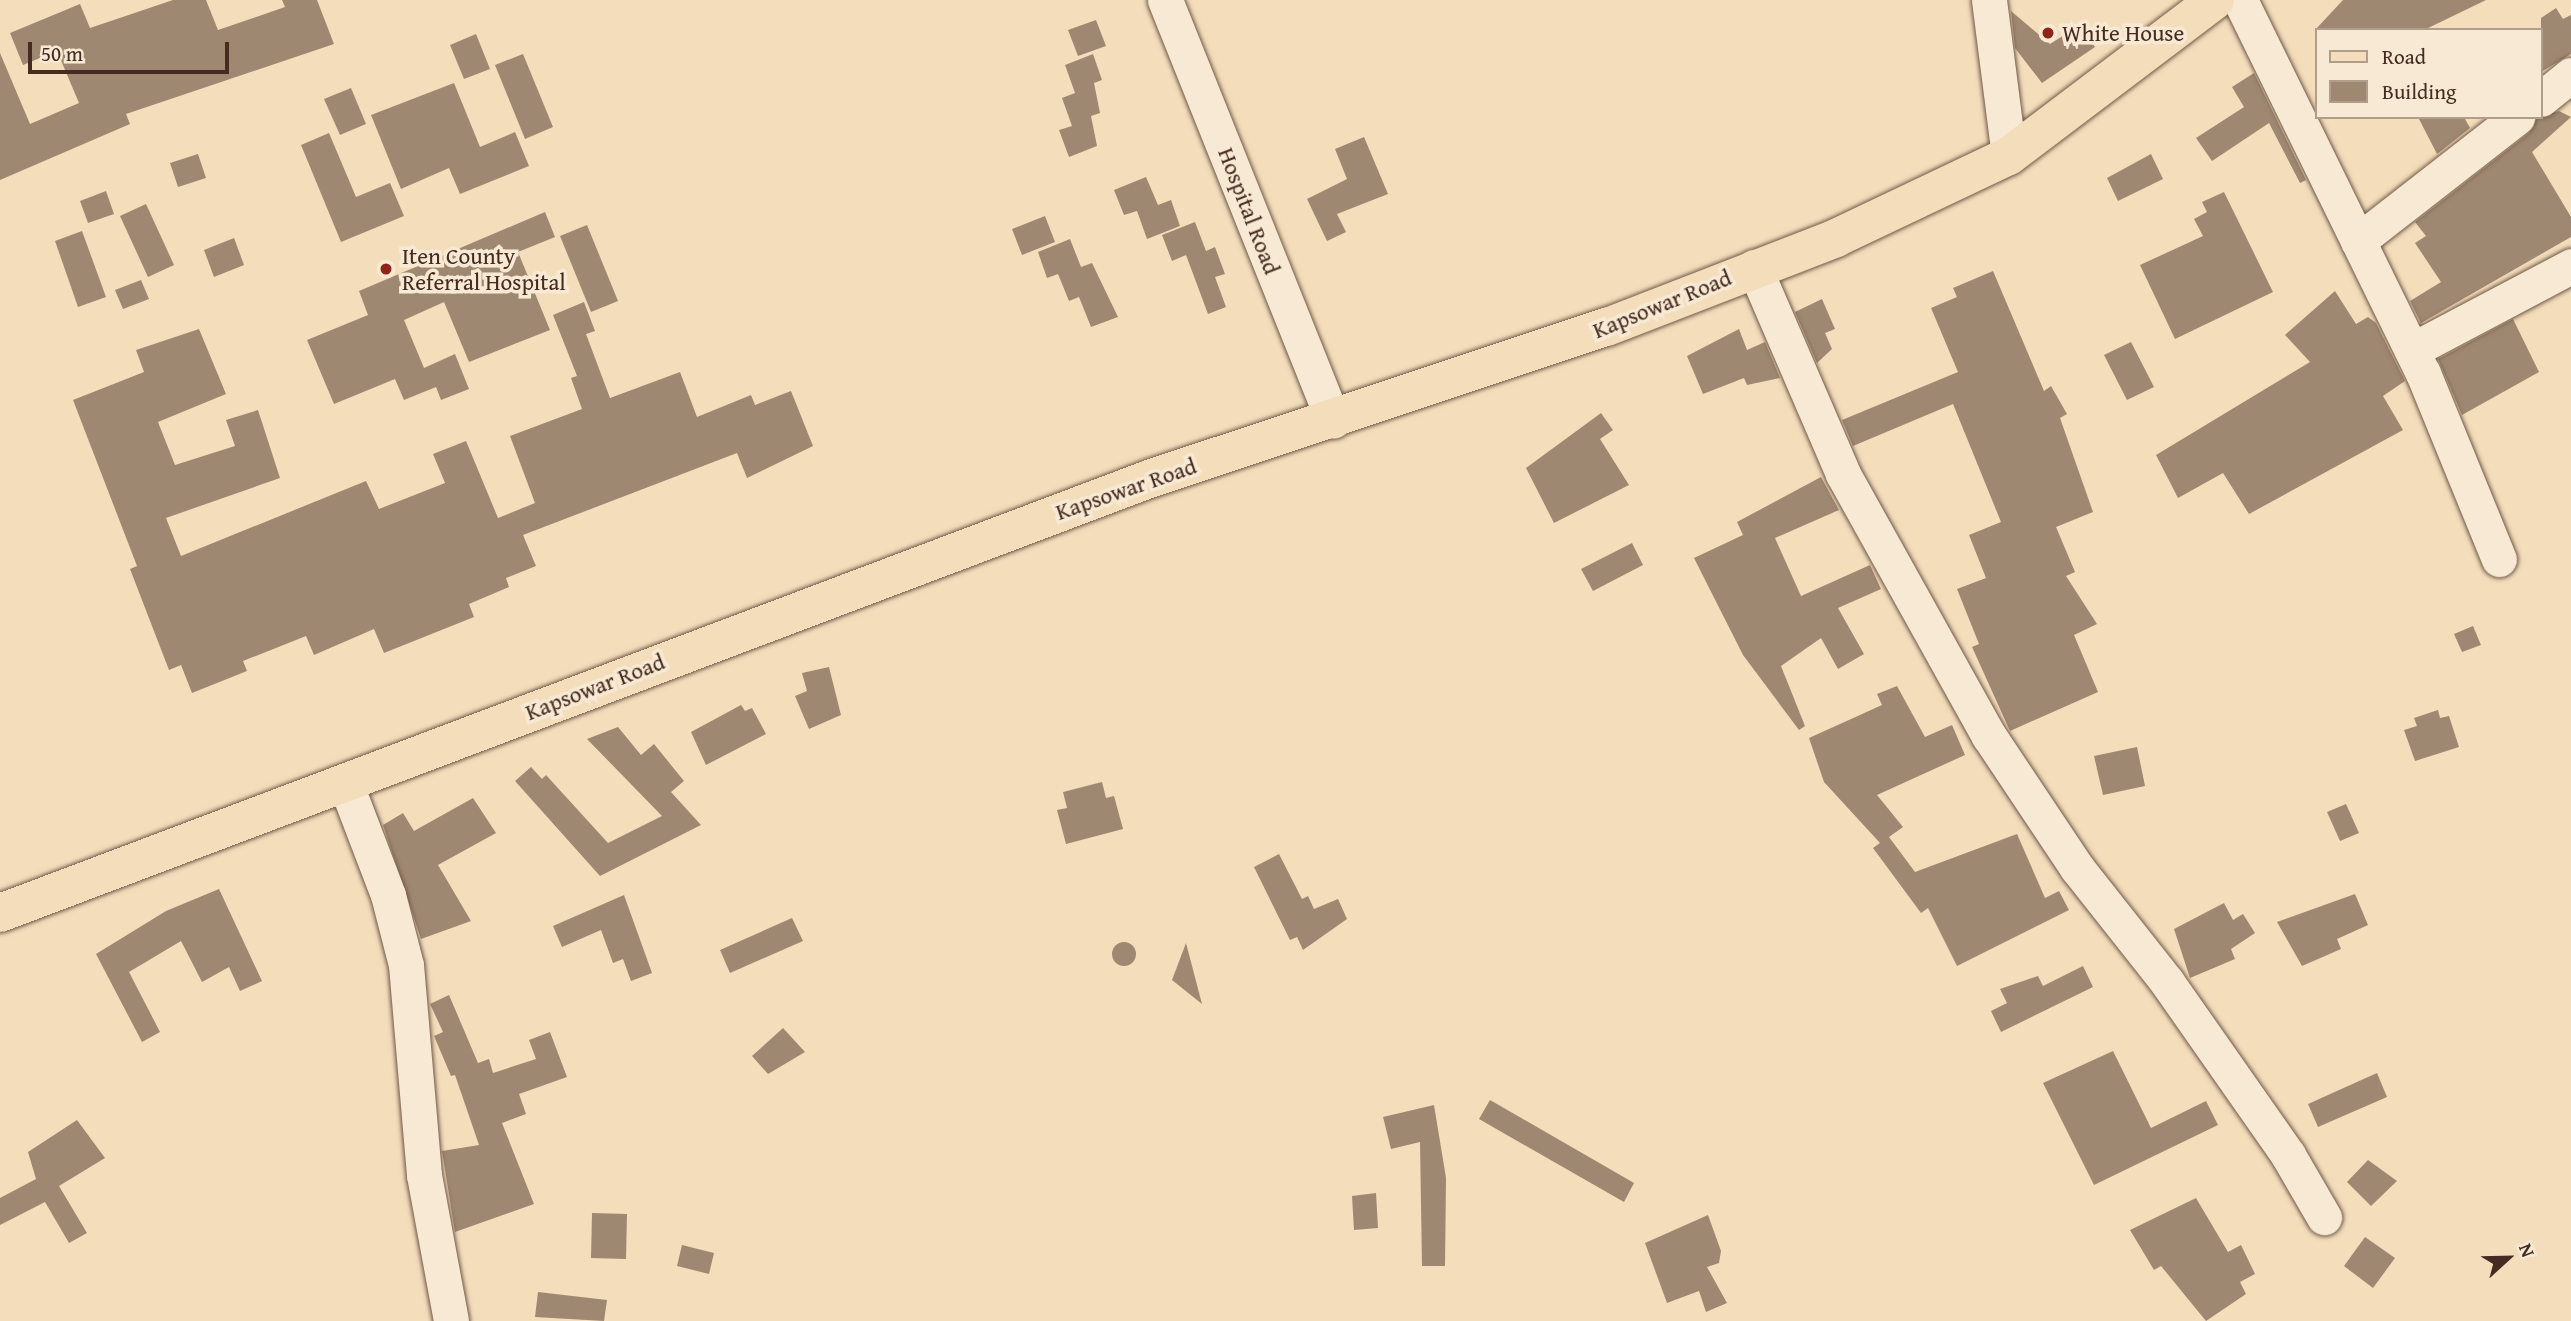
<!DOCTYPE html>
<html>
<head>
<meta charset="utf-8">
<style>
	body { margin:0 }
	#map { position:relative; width:2571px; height:1321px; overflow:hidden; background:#f3ddbb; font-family:"Gentium Book Plus",serif }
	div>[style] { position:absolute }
	.building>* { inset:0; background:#9f8871 }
	.round { border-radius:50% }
	.roads { filter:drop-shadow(0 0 2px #705848) drop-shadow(0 0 2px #705848) }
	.minor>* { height:35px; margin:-17.5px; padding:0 17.5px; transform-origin:17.5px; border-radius:17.5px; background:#f7e9d3 }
	.major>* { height:38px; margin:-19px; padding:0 19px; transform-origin:19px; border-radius:19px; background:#f3ddbb }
	.dots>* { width:19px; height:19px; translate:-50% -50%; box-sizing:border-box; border:4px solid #f7e9d3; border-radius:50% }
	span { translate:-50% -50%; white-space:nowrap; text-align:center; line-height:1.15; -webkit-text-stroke:7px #f7e9d3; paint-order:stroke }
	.poi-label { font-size:23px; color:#452b21 }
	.left { translate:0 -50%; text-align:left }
	.street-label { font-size:23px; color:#452b21 }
	.legend { position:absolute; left:2315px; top:28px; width:228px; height:91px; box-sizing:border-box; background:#f7e9d3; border:2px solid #b09d8c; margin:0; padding:9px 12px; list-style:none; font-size:21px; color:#452b21 }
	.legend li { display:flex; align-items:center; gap:14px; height:35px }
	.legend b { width:35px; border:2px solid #b09d8c }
	.north { position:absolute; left:2473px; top:1223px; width:70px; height:70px; -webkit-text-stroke:5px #f7e9d3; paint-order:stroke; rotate:68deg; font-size:19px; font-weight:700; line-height:28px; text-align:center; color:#452b21 }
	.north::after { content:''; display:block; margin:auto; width:24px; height:32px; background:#452b21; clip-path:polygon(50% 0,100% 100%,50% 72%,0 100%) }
	.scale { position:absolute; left:28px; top:42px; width:201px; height:32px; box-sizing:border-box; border:4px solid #452b21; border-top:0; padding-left:9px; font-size:21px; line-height:24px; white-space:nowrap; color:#452b21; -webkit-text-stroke:5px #f7e9d3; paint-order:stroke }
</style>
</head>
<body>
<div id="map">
	<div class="building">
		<i style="clip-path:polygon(173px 0,206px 0,218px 30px,285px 7px,282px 0,317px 0,334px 44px,126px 114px,130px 124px,0 180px,0 53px,30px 124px,79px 103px,57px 51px,23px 65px,10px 33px,80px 4px,90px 28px)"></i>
		<i style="clip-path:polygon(2343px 0,2486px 0,2424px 30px,2315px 30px)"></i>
		<i style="clip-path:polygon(2556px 8px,2563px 19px,2571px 15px,2571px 54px,2541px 72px,2541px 18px)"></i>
		<i style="clip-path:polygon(2011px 11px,2050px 44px,2080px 25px,2095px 47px,2042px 83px,2015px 48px)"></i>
		<i style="clip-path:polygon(1096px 20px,1106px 46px,1078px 56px,1068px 30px)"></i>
		<i style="clip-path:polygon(476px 34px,490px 69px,464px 79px,450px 45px)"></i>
		<i style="clip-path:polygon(523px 54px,553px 127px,525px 139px,495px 65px)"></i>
		<i style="clip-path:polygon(1093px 54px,1102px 80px,1094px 83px,1100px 113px,1091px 116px,1097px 146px,1069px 157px,1059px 130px,1072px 126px,1062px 98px,1075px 93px,1065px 65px)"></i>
		<i style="clip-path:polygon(2254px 73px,2306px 180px,2300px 183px,2269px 123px,2212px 161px,2196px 138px,2244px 107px,2232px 87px)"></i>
		<i style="clip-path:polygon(454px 83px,480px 147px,515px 132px,529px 166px,460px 194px,449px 168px,401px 189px,371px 115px)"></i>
		<i style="clip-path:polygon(351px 88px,366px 124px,340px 135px,324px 99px)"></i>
		<i style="clip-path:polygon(2559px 111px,2571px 117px,2532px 152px,2571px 217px,2571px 237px,2421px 323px,2410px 301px,2441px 282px,2415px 243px,2426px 236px,2415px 222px,2529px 133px,2537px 118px)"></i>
		<i style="clip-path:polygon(2418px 117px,2464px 117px,2470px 128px,2437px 154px)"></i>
		<i style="clip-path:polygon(329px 133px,356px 197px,390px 183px,404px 216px,341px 242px,301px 145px)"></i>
		<i style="clip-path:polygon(1364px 137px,1388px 194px,1337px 214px,1346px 232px,1327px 241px,1307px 199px,1347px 179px,1335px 149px)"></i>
		<i style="clip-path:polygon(198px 154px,206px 178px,178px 187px,170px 163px)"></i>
		<i style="clip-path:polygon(2151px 154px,2163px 179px,2118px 201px,2107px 178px)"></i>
		<i style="clip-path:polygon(1146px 177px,1158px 205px,1171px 200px,1180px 226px,1147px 239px,1137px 211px,1124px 215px,1114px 190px)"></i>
		<i style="clip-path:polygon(106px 191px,114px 214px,88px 223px,80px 201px)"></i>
		<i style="clip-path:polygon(2224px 192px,2273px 292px,2175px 339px,2140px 265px,2203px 236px,2194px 219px,2207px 212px,2202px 202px)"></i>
		<i style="clip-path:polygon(146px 204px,174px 265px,148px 277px,120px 216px)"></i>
		<i style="clip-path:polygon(545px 212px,555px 237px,518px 252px,550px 330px,469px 362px,444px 302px,404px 320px,424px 368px,455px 354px,469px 389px,441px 400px,436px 387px,404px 400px,395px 379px,334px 404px,307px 340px,368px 315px,359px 291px)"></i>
		<i style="clip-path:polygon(1045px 216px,1055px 242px,1022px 255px,1012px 229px)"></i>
		<i style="clip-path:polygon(1195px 222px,1206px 251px,1215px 247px,1225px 274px,1215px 277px,1226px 307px,1208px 314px,1186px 255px,1172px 261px,1162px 235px)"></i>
		<i style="clip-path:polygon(587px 225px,618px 301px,591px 312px,560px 236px)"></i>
		<i style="clip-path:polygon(82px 231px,106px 297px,78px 307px,55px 241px)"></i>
		<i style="clip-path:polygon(234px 238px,244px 265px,214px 277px,204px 250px)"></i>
		<i style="clip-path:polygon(1070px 239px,1081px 267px,1092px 263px,1118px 317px,1091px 327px,1079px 297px,1069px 301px,1058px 274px,1047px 278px,1038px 252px)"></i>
		<i style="clip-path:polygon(1993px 271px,2044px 391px,2051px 386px,2067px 414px,2060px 418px,2093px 512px,2056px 527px,2075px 572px,2066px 576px,2097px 624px,2074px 635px,2098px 692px,2010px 731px,1972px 647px,1979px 644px,1957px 589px,1986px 578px,1969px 535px,2001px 522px,1953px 404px,1853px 446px,1842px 420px,1958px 372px,1931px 308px,1957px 297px,1953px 288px)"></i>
		<i style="clip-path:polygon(141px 280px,149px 299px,123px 309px,115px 290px)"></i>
		<i style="clip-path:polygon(2335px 291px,2356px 324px,2368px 317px,2376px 323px,2405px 381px,2383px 396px,2403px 430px,2249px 514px,2223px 473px,2178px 498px,2156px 455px,2310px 362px,2285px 335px)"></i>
		<i style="clip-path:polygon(1822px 299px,1835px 329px,1825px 333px,1832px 349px,1817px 363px,1795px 312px)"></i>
		<i style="clip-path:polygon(584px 302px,595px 331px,586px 334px,610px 398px,680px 372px,697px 417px,751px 395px,755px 405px,791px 391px,813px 446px,747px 478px,737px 453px,523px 535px,536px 566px,506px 578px,509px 587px,469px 604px,474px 617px,384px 653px,374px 629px,314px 655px,306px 636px,243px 661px,247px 671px,192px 693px,181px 665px,169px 670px,130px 569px,137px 566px,73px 400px,144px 372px,136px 350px,199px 329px,226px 394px,158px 422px,175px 465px,235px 446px,226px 420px,258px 410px,280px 478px,166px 518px,181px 556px,366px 481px,379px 509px,445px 483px,433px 454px,466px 441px,498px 518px,535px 503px,510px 436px,582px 409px,571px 378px,577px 376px,553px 315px)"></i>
		<i style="clip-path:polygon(2513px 319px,2539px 372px,2462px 415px,2438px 359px)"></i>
		<i style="clip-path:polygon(1739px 329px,1747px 350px,1765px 342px,1780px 378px,1747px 385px,1744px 378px,1703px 394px,1687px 356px)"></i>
		<i style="clip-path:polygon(2131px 342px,2154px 387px,2127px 400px,2104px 355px)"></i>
		<i style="clip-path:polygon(1601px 413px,1613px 430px,1600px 439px,1629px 485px,1554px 523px,1526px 468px)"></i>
		<i style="clip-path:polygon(1821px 477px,1839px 510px,1775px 538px,1801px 596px,1870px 565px,1881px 589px,1838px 608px,1864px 654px,1838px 669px,1821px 638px,1781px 666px,1805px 726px,1799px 730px,1743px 655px,1694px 558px,1743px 535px,1737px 522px)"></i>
		<i style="clip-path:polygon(1632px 543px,1643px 565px,1593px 591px,1581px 569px)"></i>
		<i style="clip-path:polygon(2473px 626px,2481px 645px,2462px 652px,2454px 634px)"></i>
		<i style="clip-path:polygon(829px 667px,841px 715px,809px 729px,795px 696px,807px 691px,802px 673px)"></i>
		<i style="clip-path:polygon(1897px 686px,1925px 737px,1952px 725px,1965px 755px,1877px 795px,1903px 827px,1889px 837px,1915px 872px,2017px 834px,2045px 898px,2059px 891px,2069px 910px,1957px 966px,1928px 908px,1921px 913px,1873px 848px,1880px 843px,1824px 782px,1809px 738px,1882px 705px,1877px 694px)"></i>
		<i style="clip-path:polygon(741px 705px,745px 711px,752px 708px,766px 734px,706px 765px,691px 732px)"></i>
		<i style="clip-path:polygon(2438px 710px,2440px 718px,2449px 716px,2459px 747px,2415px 761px,2404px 730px,2417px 726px,2414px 718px)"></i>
		<i style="clip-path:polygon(618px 727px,641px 755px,654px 744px,684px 781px,671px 792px,701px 825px,600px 876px,515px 781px,531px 767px,542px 779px,546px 775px,608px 843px,662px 816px,587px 739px)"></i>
		<i style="clip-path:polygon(2137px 747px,2145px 786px,2103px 795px,2094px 756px)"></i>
		<i style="clip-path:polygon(1102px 782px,1106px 798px,1114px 796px,1123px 829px,1066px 844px,1057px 810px,1067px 808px,1063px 792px)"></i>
		<i style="clip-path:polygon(473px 798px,496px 833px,438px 865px,471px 921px,421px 939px,383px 825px,403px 813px,414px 831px)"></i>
		<i style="clip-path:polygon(2346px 804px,2359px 833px,2340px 841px,2327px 812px)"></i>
		<i style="clip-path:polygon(1279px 854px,1302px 899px,1308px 896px,1314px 909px,1338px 899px,1347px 919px,1303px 950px,1297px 937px,1290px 940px,1254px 867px)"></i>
		<i style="clip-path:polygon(219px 889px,262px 981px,240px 991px,229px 967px,202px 982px,181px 941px,129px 972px,160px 1032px,142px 1042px,96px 954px,166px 911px)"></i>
		<i style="clip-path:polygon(2355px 894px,2368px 925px,2337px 939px,2341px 949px,2302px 966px,2277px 922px)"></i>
		<i style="clip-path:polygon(624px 895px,652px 973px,631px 981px,623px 959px,613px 963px,601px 930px,562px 947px,553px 926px)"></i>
		<i style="clip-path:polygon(2224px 903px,2233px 920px,2243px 914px,2255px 933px,2231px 949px,2235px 959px,2190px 978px,2174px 929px)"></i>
		<i style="clip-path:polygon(792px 918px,803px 941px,730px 973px,720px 950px)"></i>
		<i class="round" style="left:1112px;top:942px;width:24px;height:24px"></i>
		<i style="clip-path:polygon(1186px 943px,1202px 1004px,1172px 980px)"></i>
		<i style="clip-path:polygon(2083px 966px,2093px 987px,2001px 1032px,1991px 1011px,2007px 1003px,2000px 989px,2038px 976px,2043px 986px)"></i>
		<i style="clip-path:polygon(449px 995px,478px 1063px,489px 1059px,493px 1073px,536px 1059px,529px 1040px,550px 1032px,567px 1077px,519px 1094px,526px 1114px,502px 1123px,534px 1204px,455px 1232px,442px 1151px,479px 1145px,455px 1075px,451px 1076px,434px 1036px,443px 1032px,430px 1004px)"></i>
		<i style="clip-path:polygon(783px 1028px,805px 1052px,768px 1074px,752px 1056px)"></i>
		<i style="clip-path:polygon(2113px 1051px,2151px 1128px,2206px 1101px,2218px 1125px,2094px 1185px,2043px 1083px)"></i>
		<i style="clip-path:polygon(2377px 1073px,2387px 1097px,2318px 1127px,2308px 1104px)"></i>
		<i style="clip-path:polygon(1490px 1100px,1634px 1183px,1624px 1202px,1479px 1119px)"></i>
		<i style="clip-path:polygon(1434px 1105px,1446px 1178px,1445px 1266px,1422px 1266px,1420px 1142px,1391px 1149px,1383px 1117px)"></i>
		<i style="clip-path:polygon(77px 1120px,105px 1158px,59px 1186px,87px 1233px,69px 1243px,45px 1202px,0 1225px,0 1198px,36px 1179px,28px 1152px)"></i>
		<i style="clip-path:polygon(2368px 1160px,2397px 1181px,2371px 1206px,2347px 1182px)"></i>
		<i style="clip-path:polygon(1376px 1193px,1378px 1228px,1354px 1230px,1352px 1196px)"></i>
		<i style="clip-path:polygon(2196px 1198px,2228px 1252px,2241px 1245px,2255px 1274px,2240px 1282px,2246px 1294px,2206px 1321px,2161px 1266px,2154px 1270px,2130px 1230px)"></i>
		<i style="clip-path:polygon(592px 1213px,627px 1214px,626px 1259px,591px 1258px)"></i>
		<i style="clip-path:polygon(1708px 1215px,1721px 1251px,1719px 1263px,1707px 1267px,1727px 1303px,1706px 1312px,1699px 1291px,1667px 1303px,1645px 1243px)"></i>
		<i style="clip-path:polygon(2365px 1237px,2395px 1258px,2373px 1288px,2344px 1266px)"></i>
		<i style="clip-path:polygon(682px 1245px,714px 1253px,709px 1274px,677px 1266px)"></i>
		<i style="clip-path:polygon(538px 1292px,607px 1300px,604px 1321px,535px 1317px)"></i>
	</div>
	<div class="roads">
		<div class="minor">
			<i style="left:1165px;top:0;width:453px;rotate:68.2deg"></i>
			<i style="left:1989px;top:0;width:157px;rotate:82.7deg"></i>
			<i style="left:2240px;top:0;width:415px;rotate:63.9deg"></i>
			<i style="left:2423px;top:373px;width:201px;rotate:67.8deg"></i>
			<i style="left:2541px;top:99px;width:38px;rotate:-39deg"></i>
			<i style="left:2358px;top:241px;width:202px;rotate:-37.9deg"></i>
			<i style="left:1754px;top:267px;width:225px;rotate:66.7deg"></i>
			<i style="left:1843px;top:474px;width:300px;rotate:60.9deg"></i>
			<i style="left:1989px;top:736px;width:159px;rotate:56.3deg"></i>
			<i style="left:2077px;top:868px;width:145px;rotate:51.7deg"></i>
			<i style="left:2167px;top:982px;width:211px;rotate:55deg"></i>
			<i style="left:2288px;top:1155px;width:72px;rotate:59.9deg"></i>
			<i style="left:2412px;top:350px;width:180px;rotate:-27.8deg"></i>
			<i style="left:346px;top:785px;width:118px;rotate:69.1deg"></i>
			<i style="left:388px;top:895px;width:72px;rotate:75.6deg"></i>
			<i style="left:406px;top:965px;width:211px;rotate:85.1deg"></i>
			<i style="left:424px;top:1175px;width:148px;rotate:79.5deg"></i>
		</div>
		<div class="major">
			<i style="left:0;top:913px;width:1231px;rotate:-20.69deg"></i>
			<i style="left:1152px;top:478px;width:479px;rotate:-18.4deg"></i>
			<i style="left:1607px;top:327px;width:246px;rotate:-21.2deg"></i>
			<i style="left:1836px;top:238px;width:191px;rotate:-25.4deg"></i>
			<i style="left:2009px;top:156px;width:258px;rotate:-37.1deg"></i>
		</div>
	</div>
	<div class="dots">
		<i style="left:2048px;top:33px;background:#8f2418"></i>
		<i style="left:386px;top:269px;background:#8f2418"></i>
	</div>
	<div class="poi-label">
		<span class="left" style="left:2062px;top:33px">White House</span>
		<span class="left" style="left:402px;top:269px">Iten County<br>Referral Hospital</span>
	</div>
	<div class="street-label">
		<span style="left:1249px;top:211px;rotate:69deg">Hospital Road</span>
		<span style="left:1662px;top:304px;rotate:-22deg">Kapsowar Road</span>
		<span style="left:1126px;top:489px;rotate:-19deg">Kapsowar Road</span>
		<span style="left:595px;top:687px;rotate:-21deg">Kapsowar Road</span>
	</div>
	<ul class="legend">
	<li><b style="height:9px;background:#f3ddbb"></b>Road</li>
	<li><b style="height:19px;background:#9f8871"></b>Building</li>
	</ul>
	<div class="north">N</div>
	<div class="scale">50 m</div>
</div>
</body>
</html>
